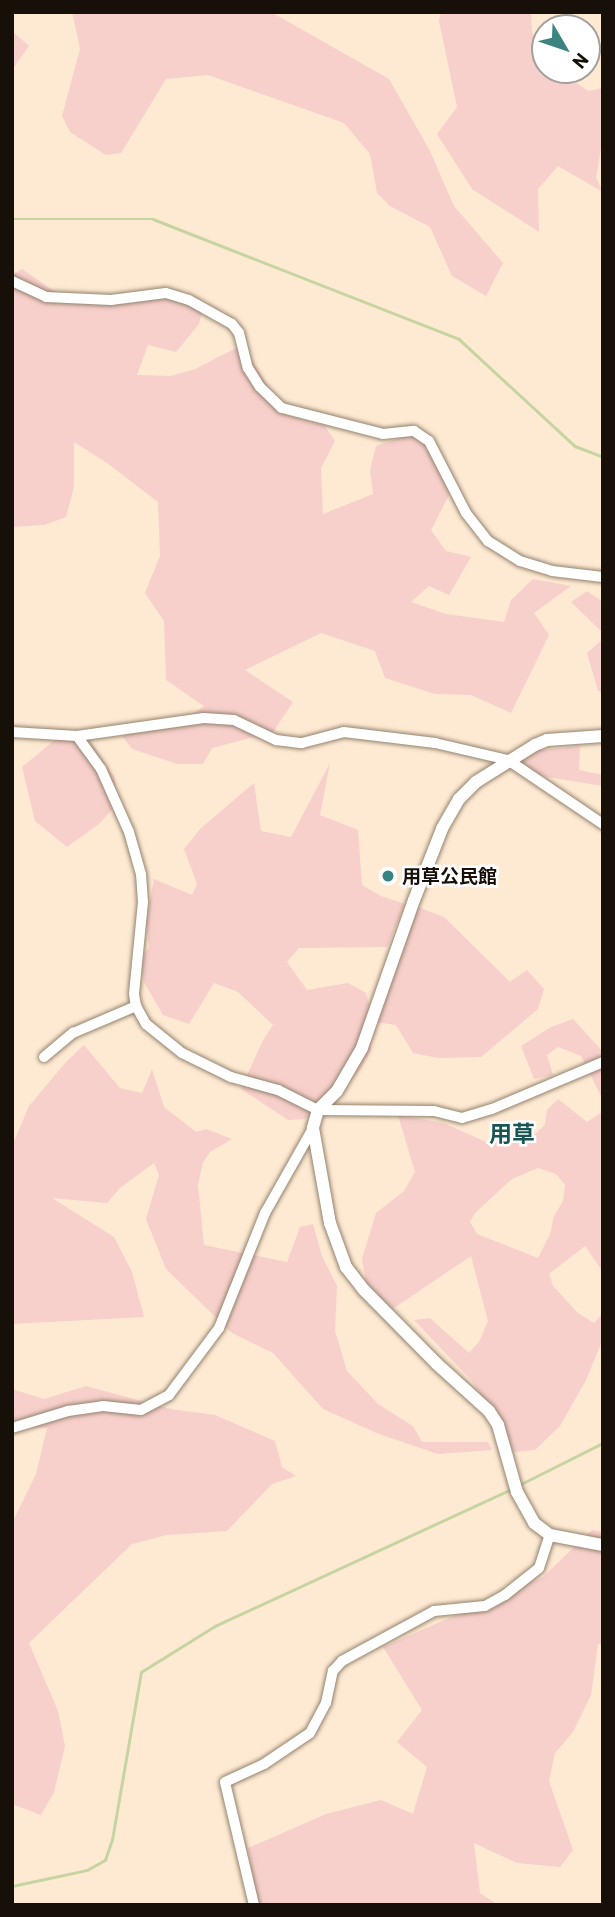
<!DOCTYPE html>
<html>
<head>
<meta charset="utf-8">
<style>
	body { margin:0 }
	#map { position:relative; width:615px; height:1917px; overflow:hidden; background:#feead3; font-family:Barlow,"Noto Sans JP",sans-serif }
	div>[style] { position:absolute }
	.green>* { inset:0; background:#f7cfcb }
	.stream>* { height:2.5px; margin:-1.25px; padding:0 1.25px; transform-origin:1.25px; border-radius:1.25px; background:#c6d4a2 }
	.roads { filter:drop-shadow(0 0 2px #94826d) drop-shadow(0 0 2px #94826d) }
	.minor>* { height:10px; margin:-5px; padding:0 5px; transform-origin:5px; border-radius:5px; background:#fff }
	.tertiary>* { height:12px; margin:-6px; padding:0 6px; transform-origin:6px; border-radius:6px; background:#fff }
	.dots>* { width:19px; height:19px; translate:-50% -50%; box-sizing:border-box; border:4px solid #fff; border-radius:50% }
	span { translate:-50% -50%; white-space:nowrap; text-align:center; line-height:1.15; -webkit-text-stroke:5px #fff; paint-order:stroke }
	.poi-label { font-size:19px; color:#171008; font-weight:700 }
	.left { translate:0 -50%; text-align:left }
	.quarter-label { font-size:23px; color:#195553; font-weight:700 }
	.frame { position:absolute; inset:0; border:14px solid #171008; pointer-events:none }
	.north { position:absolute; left:531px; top:14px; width:70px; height:70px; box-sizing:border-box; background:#fff; border:2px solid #a29f9c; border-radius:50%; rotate:129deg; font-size:19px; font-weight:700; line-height:28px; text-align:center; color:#171008 }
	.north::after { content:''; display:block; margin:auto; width:24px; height:32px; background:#3b8380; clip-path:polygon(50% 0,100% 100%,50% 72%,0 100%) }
</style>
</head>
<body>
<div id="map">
	<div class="green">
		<i style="clip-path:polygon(72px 12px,271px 12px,389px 79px,429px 149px,454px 206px,503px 263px,486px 296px,452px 276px,430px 227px,390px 206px,377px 193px,370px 154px,344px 123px,208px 75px,166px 79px,121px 153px,106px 155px,70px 132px,62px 116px,80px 49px)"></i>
		<i style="clip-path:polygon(441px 12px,531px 12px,532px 32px,545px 55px,545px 70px,559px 70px,588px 91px,603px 88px,603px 137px,596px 178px,603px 192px,558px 166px,538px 189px,539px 232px,472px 189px,437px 134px,457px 107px,439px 21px)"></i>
		<i style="clip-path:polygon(12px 31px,29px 46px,12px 70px)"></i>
		<i style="clip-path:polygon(22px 269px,70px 302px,163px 297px,204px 304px,199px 324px,176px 352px,148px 345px,137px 375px,171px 376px,195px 369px,242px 345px,287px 415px,324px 425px,335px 441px,321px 468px,323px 514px,373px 494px,370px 470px,376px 446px,420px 431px,438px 445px,451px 491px,431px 530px,446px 551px,471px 557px,449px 595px,429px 586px,411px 602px,446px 614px,504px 622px,511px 600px,533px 579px,571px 586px,534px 613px,549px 635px,511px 713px,471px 695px,435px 694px,385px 678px,375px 651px,321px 633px,245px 670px,293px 702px,273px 732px,212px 748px,203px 764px,177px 764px,132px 749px,122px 736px,134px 731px,176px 727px,204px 706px,166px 680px,164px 621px,145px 593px,160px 556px,158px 502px,107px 463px,74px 442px,74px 487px,66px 517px,44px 525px,12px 527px,12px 275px)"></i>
		<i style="clip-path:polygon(587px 591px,603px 602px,603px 633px,571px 602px)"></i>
		<i style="clip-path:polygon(603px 639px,603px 693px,598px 691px,587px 653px)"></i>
		<i style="clip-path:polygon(56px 739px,92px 743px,115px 778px,116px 805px,99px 824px,67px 847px,35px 821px,22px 767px)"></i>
		<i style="clip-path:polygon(580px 746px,579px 770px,603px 775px,603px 786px,541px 776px,521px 761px,531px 751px)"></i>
		<i style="clip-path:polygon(330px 763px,320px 815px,358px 830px,362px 885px,381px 896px,405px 904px,387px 947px,299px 948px,287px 962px,307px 990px,348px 983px,366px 993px,370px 1008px,371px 1050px,361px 1069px,337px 1096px,305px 1119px,288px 1120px,241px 1089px,263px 1040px,273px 1025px,238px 992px,214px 983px,189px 1024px,163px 1015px,144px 982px,141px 959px,149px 947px,146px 923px,154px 879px,192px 895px,197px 884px,184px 849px,201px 828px,254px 783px,261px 831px,291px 837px)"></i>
		<i style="clip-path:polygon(418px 907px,444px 917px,510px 982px,527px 970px,544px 989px,538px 1009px,481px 1057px,438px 1058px,413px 1053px,396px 1025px,375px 1022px)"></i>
		<i style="clip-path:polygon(573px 1019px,603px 1052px,603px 1100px,581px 1056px,558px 1047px,547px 1055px,553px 1075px,534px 1079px,521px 1046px,551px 1027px)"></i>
		<i style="clip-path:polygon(84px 1045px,120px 1088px,142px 1093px,152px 1069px,164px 1107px,196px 1132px,206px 1129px,232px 1139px,210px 1152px,203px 1162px,198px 1185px,204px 1245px,287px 1262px,300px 1227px,313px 1224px,322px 1256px,337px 1286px,335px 1331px,347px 1371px,378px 1404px,413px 1426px,422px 1442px,488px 1442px,492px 1450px,438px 1454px,379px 1434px,323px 1409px,273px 1353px,232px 1333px,166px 1269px,146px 1219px,159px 1175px,154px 1163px,120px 1188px,107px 1203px,52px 1198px,114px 1237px,132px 1272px,144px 1317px,12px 1324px,12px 1146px,29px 1106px,65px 1063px)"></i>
		<i style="clip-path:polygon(evenodd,558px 1099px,587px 1122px,602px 1112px,603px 1100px,603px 1272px,585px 1246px,549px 1274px,553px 1286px,578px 1313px,594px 1323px,603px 1313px,603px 1339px,586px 1380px,560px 1426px,535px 1450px,514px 1452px,472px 1381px,414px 1320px,430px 1318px,469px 1353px,479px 1342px,488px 1321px,471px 1256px,391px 1310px,366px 1283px,362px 1259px,376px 1213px,404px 1191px,415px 1172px,398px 1115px,444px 1123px,488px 1143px,532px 1137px,545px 1125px,547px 1110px,558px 1099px,538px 1168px,556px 1174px,565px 1185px,563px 1201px,554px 1216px,550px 1234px,538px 1258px,477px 1234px,470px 1222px,475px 1213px,512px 1179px,538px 1168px)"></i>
		<i style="clip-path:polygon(86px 1386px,171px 1409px,215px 1415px,275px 1441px,282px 1467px,296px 1476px,272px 1484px,227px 1531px,167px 1535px,132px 1544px,29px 1643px,58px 1711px,65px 1746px,54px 1792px,41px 1815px,12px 1804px,12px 1523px,36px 1474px,47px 1428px,12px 1427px,12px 1389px,44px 1399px)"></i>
		<i style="clip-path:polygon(592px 1530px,603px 1532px,603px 1644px,598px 1644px,591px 1695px,573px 1732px,555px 1753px,549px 1781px,573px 1850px,560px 1867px,517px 1863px,474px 1843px,480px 1893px,498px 1905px,258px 1905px,248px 1848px,326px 1814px,381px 1800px,413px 1814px,427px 1767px,397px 1742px,422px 1710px,383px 1647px,543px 1577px)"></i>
	</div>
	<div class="stream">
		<i style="left:12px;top:219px;width:141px"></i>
		<i style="left:153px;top:219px;width:329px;rotate:21.4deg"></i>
		<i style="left:459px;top:339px;width:158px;rotate:42.7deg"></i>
		<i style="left:575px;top:446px;width:30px;rotate:21deg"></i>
		<i style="left:519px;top:1485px;width:94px;rotate:-26.6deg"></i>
		<i style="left:12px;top:1886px;width:77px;rotate:-12deg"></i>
		<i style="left:87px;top:1870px;width:21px;rotate:-29deg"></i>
		<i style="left:105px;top:1860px;width:21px;rotate:-71deg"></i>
		<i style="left:112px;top:1840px;width:170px;rotate:-80.2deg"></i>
		<i style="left:141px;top:1672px;width:87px;rotate:-31.9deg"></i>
		<i style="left:215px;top:1626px;width:328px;rotate:-24.8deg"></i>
	</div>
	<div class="roads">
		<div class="minor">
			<i style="left:12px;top:281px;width:38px;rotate:25deg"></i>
			<i style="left:46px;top:297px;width:65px;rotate:2.6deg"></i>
			<i style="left:111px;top:300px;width:55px;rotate:-7.3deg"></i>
			<i style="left:166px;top:293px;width:24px;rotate:17deg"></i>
			<i style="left:189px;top:300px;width:49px;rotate:29.2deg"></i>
			<i style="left:232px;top:324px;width:11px;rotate:52deg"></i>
			<i style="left:239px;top:333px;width:36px;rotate:76deg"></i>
			<i style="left:248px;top:368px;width:22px;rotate:58deg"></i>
			<i style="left:260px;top:387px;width:30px;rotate:44deg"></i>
			<i style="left:282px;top:408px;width:104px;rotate:14.4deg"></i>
			<i style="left:383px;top:434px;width:31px;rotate:-6deg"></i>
			<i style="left:414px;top:431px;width:18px;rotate:34deg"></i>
			<i style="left:429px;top:441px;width:81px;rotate:62.8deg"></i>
			<i style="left:466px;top:513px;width:36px;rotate:52deg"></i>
			<i style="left:488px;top:541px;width:38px;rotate:32deg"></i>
			<i style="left:520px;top:561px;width:34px;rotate:17deg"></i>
			<i style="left:552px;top:571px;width:51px;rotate:6.7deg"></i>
			<i style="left:12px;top:732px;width:65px;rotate:3.5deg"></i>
			<i style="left:77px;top:736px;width:128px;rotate:-8.1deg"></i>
			<i style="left:204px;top:718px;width:30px;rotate:4deg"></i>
			<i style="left:234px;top:720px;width:47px;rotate:25.5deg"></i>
			<i style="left:276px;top:740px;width:26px;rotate:7deg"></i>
			<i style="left:302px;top:743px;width:43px;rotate:-14.7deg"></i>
			<i style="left:344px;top:732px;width:92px;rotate:6.9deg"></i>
			<i style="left:435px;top:743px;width:75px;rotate:13.1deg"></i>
			<i style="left:508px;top:760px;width:115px;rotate:34deg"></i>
			<i style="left:77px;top:736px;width:41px;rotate:54deg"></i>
			<i style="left:101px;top:769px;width:69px;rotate:66deg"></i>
			<i style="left:129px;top:832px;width:44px;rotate:74.1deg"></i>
			<i style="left:141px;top:874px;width:28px;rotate:86deg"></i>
			<i style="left:143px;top:902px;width:92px;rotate:95.6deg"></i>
			<i style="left:134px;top:994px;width:12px;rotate:81deg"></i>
			<i style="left:136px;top:1006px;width:21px;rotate:61deg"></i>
			<i style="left:146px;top:1024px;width:46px;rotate:38.9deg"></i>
			<i style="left:182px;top:1053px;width:55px;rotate:26.1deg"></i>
			<i style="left:231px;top:1077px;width:49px;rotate:15.5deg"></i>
			<i style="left:278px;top:1090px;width:45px;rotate:26.6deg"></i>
			<i style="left:318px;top:1110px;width:116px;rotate:0.5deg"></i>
			<i style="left:434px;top:1111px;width:29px;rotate:14deg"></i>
			<i style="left:462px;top:1118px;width:31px;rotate:-17deg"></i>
			<i style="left:492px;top:1109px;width:121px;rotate:-22.9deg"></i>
			<i style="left:44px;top:1057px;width:38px;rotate:-40deg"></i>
			<i style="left:73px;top:1033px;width:69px;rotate:-23.2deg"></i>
			<i style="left:12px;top:1428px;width:59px;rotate:-16.9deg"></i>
			<i style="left:68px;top:1411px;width:35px;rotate:-8deg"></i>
			<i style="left:103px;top:1406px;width:38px;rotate:6deg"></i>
			<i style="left:141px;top:1410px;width:32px;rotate:-28deg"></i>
			<i style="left:169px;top:1395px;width:84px;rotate:-53.3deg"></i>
			<i style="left:219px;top:1328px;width:124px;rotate:-68.2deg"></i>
			<i style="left:265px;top:1213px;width:98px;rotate:-60.5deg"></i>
			<i style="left:254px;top:1905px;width:126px;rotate:-103.3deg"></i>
			<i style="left:225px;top:1782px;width:43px;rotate:-24.8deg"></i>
			<i style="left:264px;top:1764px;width:55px;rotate:-34deg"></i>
			<i style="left:310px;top:1733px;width:34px;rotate:-62deg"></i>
			<i style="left:326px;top:1703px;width:33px;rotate:-78deg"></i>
			<i style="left:333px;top:1671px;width:13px;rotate:-48deg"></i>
			<i style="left:342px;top:1661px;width:105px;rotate:-28.5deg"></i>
			<i style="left:434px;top:1611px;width:51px;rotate:-5.6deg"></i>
			<i style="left:485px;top:1606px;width:23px;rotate:-29deg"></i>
			<i style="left:505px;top:1595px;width:43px;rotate:-38.5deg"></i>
			<i style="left:539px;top:1568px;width:35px;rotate:-72deg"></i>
		</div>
		<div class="tertiary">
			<i style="left:603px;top:736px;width:56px;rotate:175.9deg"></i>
			<i style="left:547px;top:740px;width:13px;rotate:157deg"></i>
			<i style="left:535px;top:745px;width:70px;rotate:147.9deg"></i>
			<i style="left:476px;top:782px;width:24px;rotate:135deg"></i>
			<i style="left:459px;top:799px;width:34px;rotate:120deg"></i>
			<i style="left:442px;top:829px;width:76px;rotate:111.5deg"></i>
			<i style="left:414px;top:900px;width:157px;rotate:109.4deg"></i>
			<i style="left:362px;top:1048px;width:50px;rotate:120.2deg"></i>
			<i style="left:337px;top:1091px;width:27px;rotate:135deg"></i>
			<i style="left:318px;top:1110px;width:19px;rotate:106deg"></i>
			<i style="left:313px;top:1128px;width:97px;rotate:79.9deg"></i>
			<i style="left:330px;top:1223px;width:47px;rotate:70deg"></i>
			<i style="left:346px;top:1267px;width:29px;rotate:52deg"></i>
			<i style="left:364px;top:1290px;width:104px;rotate:45.4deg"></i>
			<i style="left:437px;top:1364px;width:70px;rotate:42.1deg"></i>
			<i style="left:489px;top:1411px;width:17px;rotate:57deg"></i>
			<i style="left:498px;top:1425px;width:70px;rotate:74.2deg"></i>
			<i style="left:517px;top:1492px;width:35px;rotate:61deg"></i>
			<i style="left:534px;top:1523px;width:20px;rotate:37deg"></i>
			<i style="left:550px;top:1535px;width:54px;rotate:10.7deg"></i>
		</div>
	</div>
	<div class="dots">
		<i style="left:388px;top:876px;background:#3b8380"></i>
	</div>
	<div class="poi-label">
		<span class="left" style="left:402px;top:876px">用草公民館</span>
	</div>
	<div class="quarter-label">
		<span style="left:512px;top:1133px">用草</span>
	</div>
	<div class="frame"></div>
	<div class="north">N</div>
</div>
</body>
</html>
